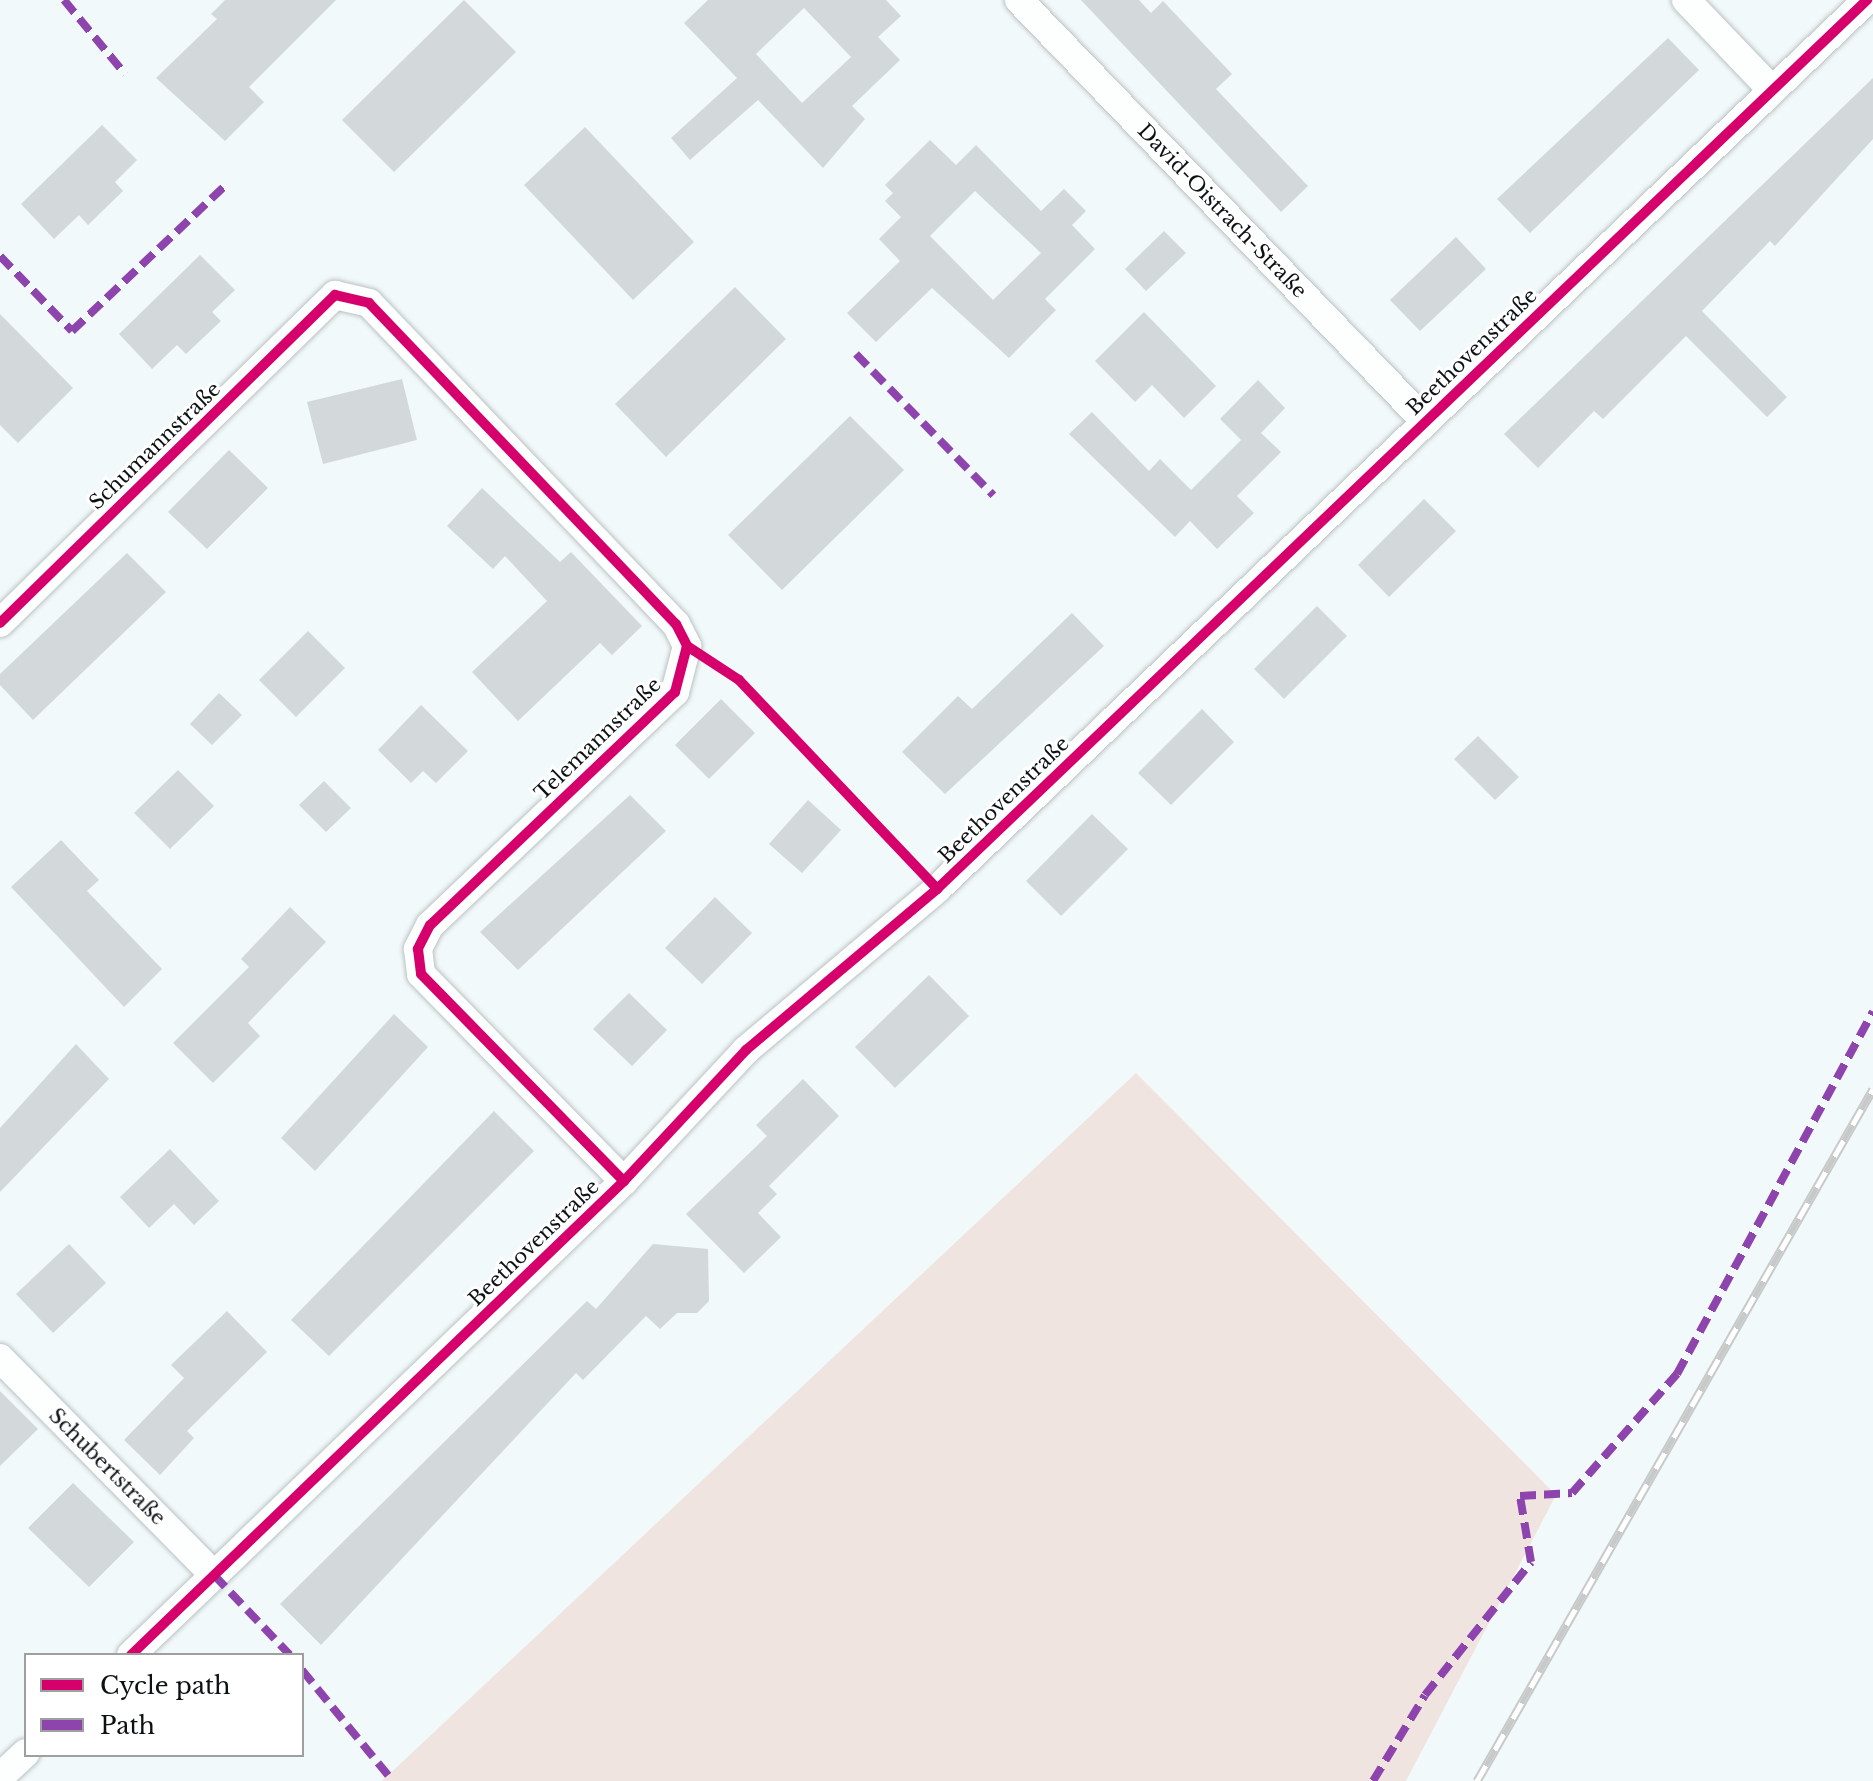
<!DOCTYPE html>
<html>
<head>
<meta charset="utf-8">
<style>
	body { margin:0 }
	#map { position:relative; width:1873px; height:1781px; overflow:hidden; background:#f2f9fa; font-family:"Libre Baskerville",serif }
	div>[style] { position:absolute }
	.green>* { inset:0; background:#efe4e0 }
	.building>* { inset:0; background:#d3d9da }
	.roads { filter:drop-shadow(0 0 2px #bcc2c3) drop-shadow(0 0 2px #bcc2c3) }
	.minor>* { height:28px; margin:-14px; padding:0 14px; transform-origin:14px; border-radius:14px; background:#fdfefe }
	.rail>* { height:9px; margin-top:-4.5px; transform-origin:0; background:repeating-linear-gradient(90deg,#fff 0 18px,#c8caca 0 36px); box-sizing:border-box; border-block:2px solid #c8caca }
	.quiet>* { height:8px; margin-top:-4px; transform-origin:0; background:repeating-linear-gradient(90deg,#8e44ad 0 16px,transparent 0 24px) }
	.cycleway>* { height:10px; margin:-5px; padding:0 5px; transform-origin:5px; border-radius:5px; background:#d6006c }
	span { translate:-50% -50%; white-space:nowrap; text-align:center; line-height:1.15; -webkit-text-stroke:6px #fff; paint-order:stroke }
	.street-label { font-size:20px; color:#0c1112 }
	.legend { position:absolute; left:24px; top:1653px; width:280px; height:104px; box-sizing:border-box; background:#fff; border:2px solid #9ea0a0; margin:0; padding:10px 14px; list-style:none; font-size:24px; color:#0c1112 }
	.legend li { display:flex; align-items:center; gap:16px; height:40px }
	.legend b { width:40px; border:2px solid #9ea0a0 }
</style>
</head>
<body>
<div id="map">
	<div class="green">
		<i style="clip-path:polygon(1136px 1073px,1556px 1495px,1406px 1781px,382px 1781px)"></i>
	</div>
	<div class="building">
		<i style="clip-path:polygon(225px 0,336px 0,249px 87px,264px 102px,225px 141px,156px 78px,217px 19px,211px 14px)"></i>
		<i style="clip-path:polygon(464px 0,516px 52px,394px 172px,342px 120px)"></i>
		<i style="clip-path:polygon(evenodd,708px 0,886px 0,901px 16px,878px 37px,900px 60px,852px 106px,865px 119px,823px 168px,758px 100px,690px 160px,671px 138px,737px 78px,684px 23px,708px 0,804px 8px,851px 57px,802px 103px,756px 54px,804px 8px)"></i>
		<i style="clip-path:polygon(1081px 0,1139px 0,1151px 13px,1163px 1px,1232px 74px,1216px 89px,1308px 186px,1281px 212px)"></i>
		<i style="clip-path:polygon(1668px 38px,1699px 70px,1530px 233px,1497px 199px)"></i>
		<i style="clip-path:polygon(1873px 78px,1873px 139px,1775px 246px,1770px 241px,1702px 311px,1787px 397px,1767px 417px,1686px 336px,1603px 419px,1594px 411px,1538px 468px,1504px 434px)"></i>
		<i style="clip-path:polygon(102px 125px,137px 160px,115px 182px,123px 191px,88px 225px,79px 215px,54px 239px,21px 204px)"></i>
		<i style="clip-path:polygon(585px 127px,694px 242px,633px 300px,524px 185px)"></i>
		<i style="clip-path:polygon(evenodd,930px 140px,956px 165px,976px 145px,1041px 211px,1064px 189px,1086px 211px,1072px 225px,1095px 249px,1045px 299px,1056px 310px,1009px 358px,932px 288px,876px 342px,847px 313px,900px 261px,879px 239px,901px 217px,885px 201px,893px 193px,885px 185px,930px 140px,975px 191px,1041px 253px,993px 300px,930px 236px,975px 191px)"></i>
		<i style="clip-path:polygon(1164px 231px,1186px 253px,1146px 291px,1125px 269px)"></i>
		<i style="clip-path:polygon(1456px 237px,1486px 269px,1420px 331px,1390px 300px)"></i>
		<i style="clip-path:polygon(200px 255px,235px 290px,212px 312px,221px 321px,186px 354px,177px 345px,152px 369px,119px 334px)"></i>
		<i style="clip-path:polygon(735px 287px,786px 339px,666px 457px,615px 404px)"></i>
		<i style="clip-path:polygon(1144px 312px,1216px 386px,1184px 418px,1152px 385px,1135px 402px,1095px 361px)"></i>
		<i style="clip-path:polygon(0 314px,73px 388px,18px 443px,0 425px)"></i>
		<i style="clip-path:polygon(402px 379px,417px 440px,323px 464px,307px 402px)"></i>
		<i style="clip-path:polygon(1258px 380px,1285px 408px,1261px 433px,1281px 452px,1237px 496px,1254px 513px,1217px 549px,1190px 521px,1175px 537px,1069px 434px,1092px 412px,1149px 471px,1160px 459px,1191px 490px,1241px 440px,1220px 419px)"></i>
		<i style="clip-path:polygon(850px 416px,904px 470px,782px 590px,728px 535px)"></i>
		<i style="clip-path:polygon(229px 450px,268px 488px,207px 549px,168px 512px)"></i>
		<i style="clip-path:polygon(482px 488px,560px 562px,571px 552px,642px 626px,612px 655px,600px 643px,518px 721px,472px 672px,547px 601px,505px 556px,493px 569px,447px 526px)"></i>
		<i style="clip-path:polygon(1424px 499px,1456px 531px,1389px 597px,1358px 565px)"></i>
		<i style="clip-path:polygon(127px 553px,166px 592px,33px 720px,0 685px,0 674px)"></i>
		<i style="clip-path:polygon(1317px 606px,1347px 636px,1284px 699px,1254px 669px)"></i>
		<i style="clip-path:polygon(1072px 613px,1104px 646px,945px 794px,902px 752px,958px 696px,972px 709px)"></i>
		<i style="clip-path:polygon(308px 631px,345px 668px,296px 717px,259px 680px)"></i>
		<i style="clip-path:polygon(219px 693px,242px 715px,212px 745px,190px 724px)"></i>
		<i style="clip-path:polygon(721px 699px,755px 733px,709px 779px,675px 745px)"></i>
		<i style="clip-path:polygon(421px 705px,468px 751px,436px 783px,423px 771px,411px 783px,378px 750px)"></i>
		<i style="clip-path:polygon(1202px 709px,1234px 742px,1171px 805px,1138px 773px)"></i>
		<i style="clip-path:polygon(1478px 736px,1519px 777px,1495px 800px,1454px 759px)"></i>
		<i style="clip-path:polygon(178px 770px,214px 806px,170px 849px,134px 813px)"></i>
		<i style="clip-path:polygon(324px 781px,351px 808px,326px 832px,299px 805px)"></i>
		<i style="clip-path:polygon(630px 795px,666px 831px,518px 970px,480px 932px)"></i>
		<i style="clip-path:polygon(808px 800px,841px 830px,802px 873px,769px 844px)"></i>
		<i style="clip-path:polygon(1092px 814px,1128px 849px,1061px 916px,1026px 881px)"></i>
		<i style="clip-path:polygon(61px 840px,99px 880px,87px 891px,162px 969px,124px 1007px,11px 887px)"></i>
		<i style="clip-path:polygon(715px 897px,752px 933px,702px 984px,665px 948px)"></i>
		<i style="clip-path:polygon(290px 907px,326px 942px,248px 1023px,260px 1036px,213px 1083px,173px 1043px,249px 967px,241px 959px)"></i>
		<i style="clip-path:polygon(929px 975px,969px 1016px,895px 1088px,855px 1047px)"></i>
		<i style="clip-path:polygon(629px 993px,667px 1030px,632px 1066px,593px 1029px)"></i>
		<i style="clip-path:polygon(394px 1014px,428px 1047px,315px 1171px,281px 1138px)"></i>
		<i style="clip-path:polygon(76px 1044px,109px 1079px,0 1192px,0 1128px)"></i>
		<i style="clip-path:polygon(803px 1079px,839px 1116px,769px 1186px,777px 1194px,758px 1213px,781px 1237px,744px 1273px,686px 1214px,767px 1136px,756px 1125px)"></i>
		<i style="clip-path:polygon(494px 1111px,534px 1151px,329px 1356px,291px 1320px)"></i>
		<i style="clip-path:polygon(170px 1149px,219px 1201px,194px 1225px,174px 1204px,149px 1228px,120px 1197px)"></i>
		<i style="clip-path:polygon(69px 1244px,106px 1283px,53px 1333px,16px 1294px)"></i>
		<i style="clip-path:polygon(653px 1244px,708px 1249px,709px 1301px,697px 1313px,677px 1313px,660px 1329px,646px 1316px,583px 1380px,576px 1373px,321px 1645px,280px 1604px,587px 1301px,596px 1309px)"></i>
		<i style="clip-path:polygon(227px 1311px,267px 1352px,187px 1431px,194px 1438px,160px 1475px,124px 1440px,184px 1378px,171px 1365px)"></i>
		<i style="clip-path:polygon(0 1391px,38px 1429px,0 1466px)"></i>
		<i style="clip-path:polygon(73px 1483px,134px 1542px,89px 1587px,28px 1528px)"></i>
	</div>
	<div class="roads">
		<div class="minor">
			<i style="left:1019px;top:0;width:585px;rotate:46.04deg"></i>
			<i style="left:1686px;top:0;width:124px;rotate:46.3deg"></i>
			<i style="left:0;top:623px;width:469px;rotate:-44.4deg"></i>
			<i style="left:335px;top:295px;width:35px;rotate:13deg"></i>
			<i style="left:369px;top:303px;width:444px;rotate:46.3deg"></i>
			<i style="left:676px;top:624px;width:25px;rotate:63deg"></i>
			<i style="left:687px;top:646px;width:48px;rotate:104.6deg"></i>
			<i style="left:675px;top:692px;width:338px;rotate:136.4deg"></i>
			<i style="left:430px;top:925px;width:27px;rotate:117deg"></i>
			<i style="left:418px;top:949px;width:25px;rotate:83deg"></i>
			<i style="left:421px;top:974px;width:290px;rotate:45.6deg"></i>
			<i style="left:0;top:1358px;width:305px;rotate:45.4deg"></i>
			<i style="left:131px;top:1655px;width:684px;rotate:-43.87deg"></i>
			<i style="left:624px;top:1181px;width:179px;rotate:-47deg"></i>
			<i style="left:746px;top:1050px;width:250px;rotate:-40.1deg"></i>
			<i style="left:937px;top:889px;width:1287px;rotate:-43.71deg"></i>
			<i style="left:0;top:1777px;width:35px;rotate:-43deg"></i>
		</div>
	</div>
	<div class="rail">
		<i style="left:1477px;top:1781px;width:797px;rotate:-60.22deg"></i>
	</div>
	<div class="quiet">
		<i style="left:64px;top:0;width:96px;rotate:50.5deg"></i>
		<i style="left:0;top:256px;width:104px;rotate:46.2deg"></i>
		<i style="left:72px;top:331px;width:214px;rotate:-43.5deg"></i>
		<i style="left:856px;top:354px;width:197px;rotate:45.8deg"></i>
		<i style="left:214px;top:1575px;width:110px;rotate:46.5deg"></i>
		<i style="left:302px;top:1670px;width:144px;rotate:50.7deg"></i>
		<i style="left:1373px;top:1781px;width:100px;rotate:-58.8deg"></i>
		<i style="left:1425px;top:1695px;width:170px;rotate:-51.4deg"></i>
		<i style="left:1531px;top:1562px;width:67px;rotate:-99.5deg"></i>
		<i style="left:1520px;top:1496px;width:52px;rotate:-3.3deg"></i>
		<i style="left:1572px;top:1493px;width:159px;rotate:-48.6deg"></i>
		<i style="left:1677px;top:1374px;width:412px;rotate:-61.6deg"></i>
	</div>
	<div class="cycleway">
		<i style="left:0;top:623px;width:469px;rotate:-44.4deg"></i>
		<i style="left:335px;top:295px;width:35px;rotate:13deg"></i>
		<i style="left:369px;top:303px;width:444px;rotate:46.3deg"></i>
		<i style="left:676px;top:624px;width:25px;rotate:63deg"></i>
		<i style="left:687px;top:646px;width:48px;rotate:104.6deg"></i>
		<i style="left:675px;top:692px;width:338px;rotate:136.4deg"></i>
		<i style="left:430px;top:925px;width:27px;rotate:117deg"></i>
		<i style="left:418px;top:949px;width:25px;rotate:83deg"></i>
		<i style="left:421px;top:974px;width:290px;rotate:45.6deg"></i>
		<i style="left:687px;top:646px;width:62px;rotate:33.2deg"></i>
		<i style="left:739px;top:680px;width:288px;rotate:46.5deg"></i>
		<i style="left:131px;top:1655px;width:684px;rotate:-43.87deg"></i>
		<i style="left:624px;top:1181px;width:179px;rotate:-47deg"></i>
		<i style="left:746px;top:1050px;width:250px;rotate:-40.1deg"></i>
		<i style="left:937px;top:889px;width:1287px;rotate:-43.71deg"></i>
	</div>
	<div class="street-label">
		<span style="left:1222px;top:211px;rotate:46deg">David-Oistrach-Straße</span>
		<span style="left:1472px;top:352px;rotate:-44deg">Beethovenstraße</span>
		<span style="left:155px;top:446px;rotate:-44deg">Schumannstraße</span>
		<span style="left:598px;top:739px;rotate:-44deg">Telemannstraße</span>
		<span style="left:1004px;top:800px;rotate:-44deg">Beethovenstraße</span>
		<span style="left:534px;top:1243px;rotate:-44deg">Beethovenstraße</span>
		<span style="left:107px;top:1467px;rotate:45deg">Schubertstraße</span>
	</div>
	<ul class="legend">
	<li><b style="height:10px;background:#d6006c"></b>Cycle path</li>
	<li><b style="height:10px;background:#8e44ad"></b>Path</li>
	</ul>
</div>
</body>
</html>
